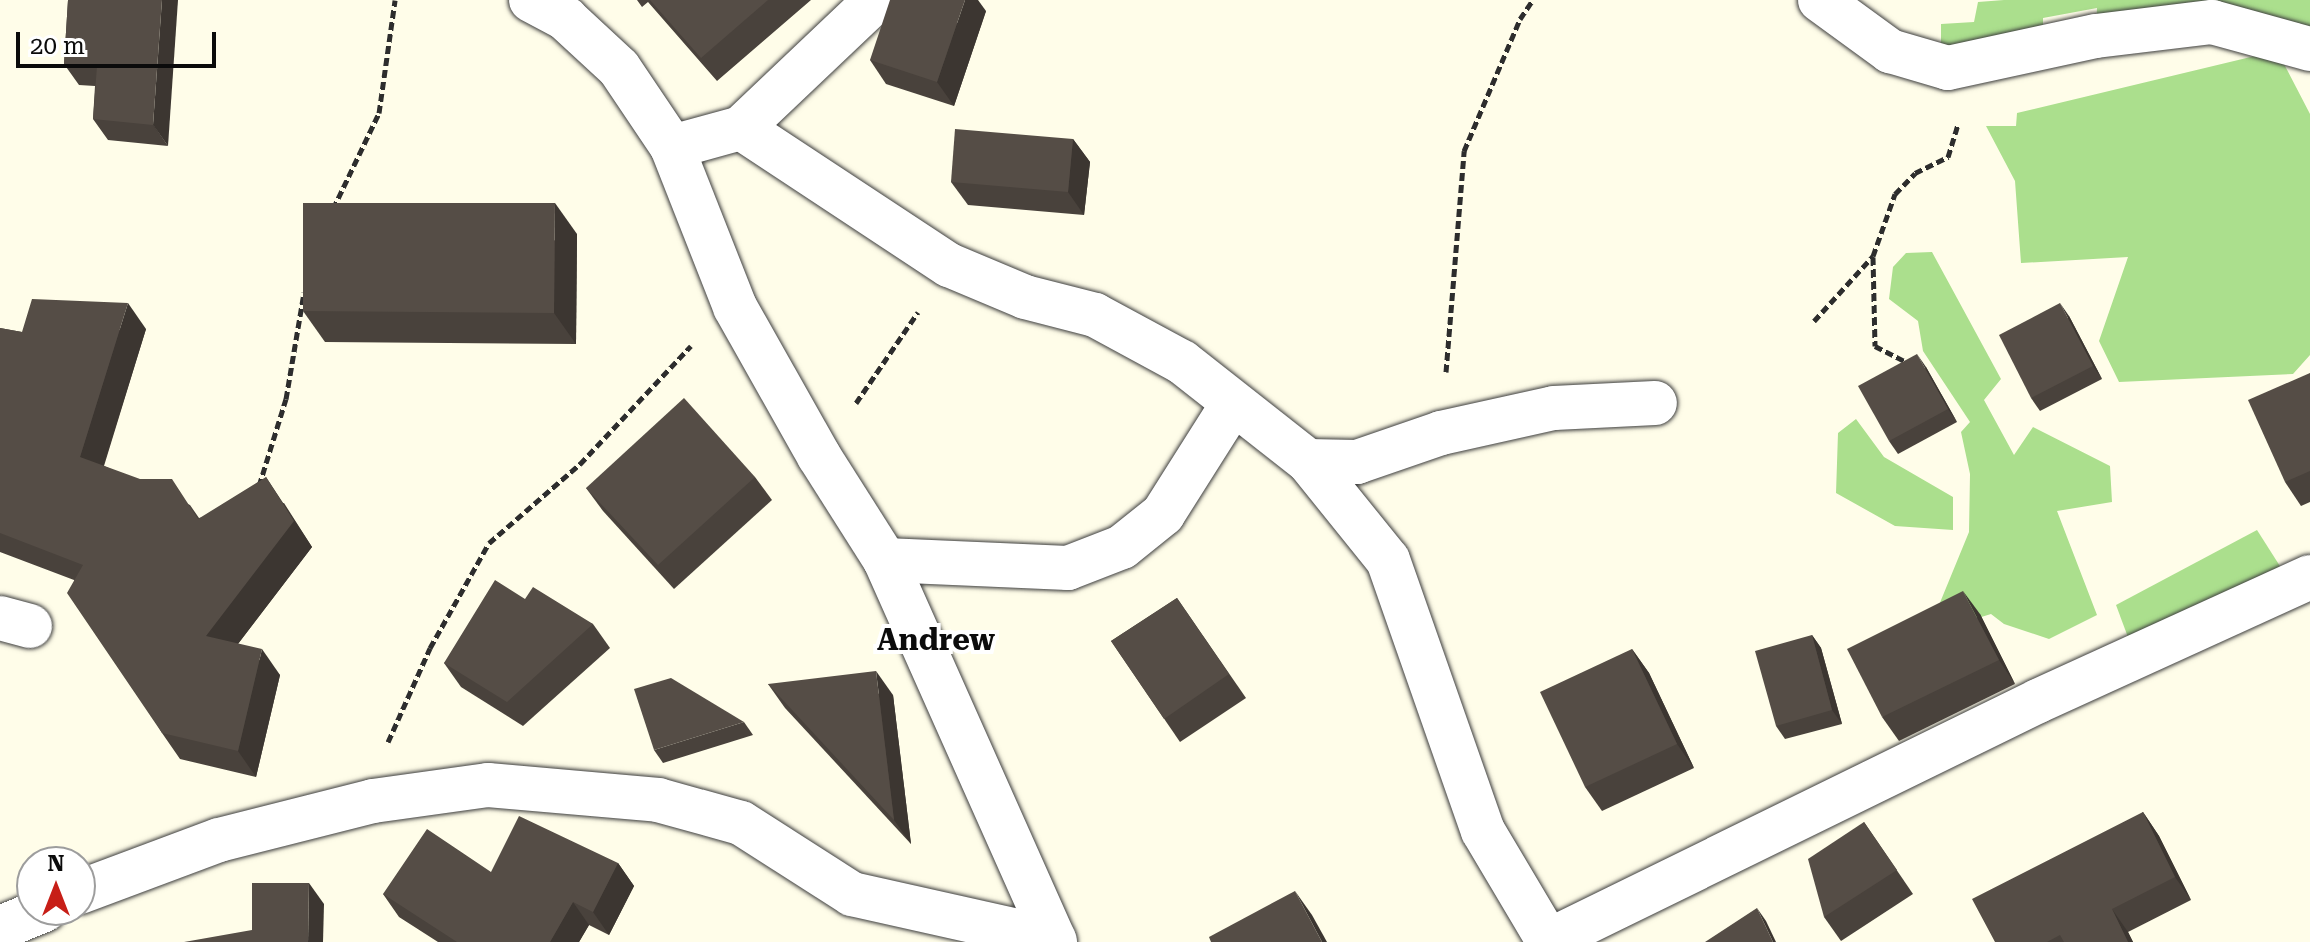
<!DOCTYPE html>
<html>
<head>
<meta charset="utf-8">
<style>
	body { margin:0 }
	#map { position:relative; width:2310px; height:942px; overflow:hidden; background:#fffde9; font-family:"Roboto Serif",serif }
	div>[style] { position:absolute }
	.forest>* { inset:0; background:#abdf8d }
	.path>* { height:5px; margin-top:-2.5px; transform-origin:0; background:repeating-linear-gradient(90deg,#2d2d2d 0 8px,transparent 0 12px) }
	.roads { filter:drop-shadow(0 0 2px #3e3e3e) drop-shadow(0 0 2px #3e3e3e) }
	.minor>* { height:44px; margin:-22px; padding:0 22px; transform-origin:22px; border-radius:22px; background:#fff }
	.wall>* { inset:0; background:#49423c }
	.shaded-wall>* { inset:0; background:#3c3631 }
	.building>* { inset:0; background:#554d46 }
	span { translate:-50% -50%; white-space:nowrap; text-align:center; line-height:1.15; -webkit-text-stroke:8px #fff; paint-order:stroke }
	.quarter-label { font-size:30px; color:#0b0b0b; font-weight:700 }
	.north { position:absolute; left:16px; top:846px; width:80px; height:80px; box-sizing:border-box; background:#fff; border:2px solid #9d9d9d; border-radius:50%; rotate:0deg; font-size:22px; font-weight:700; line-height:32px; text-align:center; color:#0b0b0b }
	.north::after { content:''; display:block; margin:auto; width:28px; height:36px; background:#c71e17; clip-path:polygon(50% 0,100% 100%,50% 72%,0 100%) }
	.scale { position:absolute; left:16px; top:32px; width:200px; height:36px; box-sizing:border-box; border:4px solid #0b0b0b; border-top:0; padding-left:10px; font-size:24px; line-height:28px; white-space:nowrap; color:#0b0b0b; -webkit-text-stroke:6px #fff; paint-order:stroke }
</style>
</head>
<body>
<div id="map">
	<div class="forest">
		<i style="clip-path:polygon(2004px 0,2310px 0,2310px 43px,2096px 30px,2097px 8px,2043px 18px,2043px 55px,1992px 45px,1941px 45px,1941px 24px,1974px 22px,1978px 2px)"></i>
		<i style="clip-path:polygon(2259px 55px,2284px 64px,2310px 114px,2310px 355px,2293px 374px,2119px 382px,2099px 341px,2128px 257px,2021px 263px,2015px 181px,1986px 126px,2016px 126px,2017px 113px)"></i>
		<i style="clip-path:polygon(1932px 252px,2001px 379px,1984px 400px,2014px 455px,2033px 427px,2110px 466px,2112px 502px,2057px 511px,2097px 615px,2049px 639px,2004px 624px,1991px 614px,1962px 623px,1939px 605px,1969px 532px,1970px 474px,1961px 432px,1970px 422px,1923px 351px,1918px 321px,1889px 299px,1893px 267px,1906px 253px)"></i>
		<i style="clip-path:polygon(1856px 419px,1884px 457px,1953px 497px,1953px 530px,1895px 526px,1836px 493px,1838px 433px)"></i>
		<i style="clip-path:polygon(2257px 530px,2285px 574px,2132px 648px,2116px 605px)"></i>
	</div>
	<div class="path">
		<i style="left:333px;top:209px;width:106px;rotate:-64.4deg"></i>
		<i style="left:379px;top:113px;width:114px;rotate:-81.9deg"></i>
		<i style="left:1873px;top:257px;width:89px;rotate:88.7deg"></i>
		<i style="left:1875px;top:346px;width:35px;rotate:27deg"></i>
		<i style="left:1814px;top:321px;width:88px;rotate:-47.8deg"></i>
		<i style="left:1873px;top:256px;width:66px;rotate:-70.5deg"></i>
		<i style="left:1895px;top:194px;width:29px;rotate:-46deg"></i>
		<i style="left:1915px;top:173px;width:37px;rotate:-26deg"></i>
		<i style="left:1948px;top:157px;width:34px;rotate:-73deg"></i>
		<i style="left:1446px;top:372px;width:222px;rotate:-85.3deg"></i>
		<i style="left:1464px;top:151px;width:143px;rotate:-67deg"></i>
		<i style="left:1520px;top:19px;width:23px;rotate:-56deg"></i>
		<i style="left:856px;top:403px;width:110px;rotate:-55.7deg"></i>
		<i style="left:259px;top:486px;width:91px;rotate:-72.8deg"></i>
		<i style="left:286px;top:399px;width:108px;rotate:-80.4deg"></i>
		<i style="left:388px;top:742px;width:103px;rotate:-65.9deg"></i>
		<i style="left:430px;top:648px;width:120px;rotate:-60.7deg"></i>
		<i style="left:489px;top:543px;width:121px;rotate:-41deg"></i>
		<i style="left:580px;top:464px;width:162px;rotate:-46.8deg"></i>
	</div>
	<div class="roads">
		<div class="minor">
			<i style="left:531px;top:0;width:40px;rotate:28deg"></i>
			<i style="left:566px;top:19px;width:72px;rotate:42.8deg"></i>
			<i style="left:619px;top:68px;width:95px;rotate:56.1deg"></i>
			<i style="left:672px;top:147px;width:172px;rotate:68.5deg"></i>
			<i style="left:735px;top:307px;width:171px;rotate:60.6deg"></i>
			<i style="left:819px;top:456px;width:123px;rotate:57.6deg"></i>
			<i style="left:885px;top:560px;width:418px;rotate:66deg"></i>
			<i style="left:1820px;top:0;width:87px;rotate:36.1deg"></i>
			<i style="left:1890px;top:51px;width:60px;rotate:16.3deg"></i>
			<i style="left:1948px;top:68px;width:151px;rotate:-12.2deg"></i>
			<i style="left:2096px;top:36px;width:117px;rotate:-6.9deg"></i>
			<i style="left:2212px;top:22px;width:102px;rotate:15.4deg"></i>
			<i style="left:741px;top:128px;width:249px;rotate:33.4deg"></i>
			<i style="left:949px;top:265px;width:82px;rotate:22.8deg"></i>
			<i style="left:1025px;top:297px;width:72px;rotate:14.4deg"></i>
			<i style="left:1095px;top:315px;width:99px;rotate:28.4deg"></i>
			<i style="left:1182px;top:362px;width:160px;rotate:38.2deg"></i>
			<i style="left:1308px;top:461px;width:127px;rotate:51.1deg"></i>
			<i style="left:1388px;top:560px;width:287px;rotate:70.7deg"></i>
			<i style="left:1483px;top:831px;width:129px;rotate:59.3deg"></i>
			<i style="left:672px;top:147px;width:72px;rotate:-15.4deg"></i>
			<i style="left:741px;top:128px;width:186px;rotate:-43.5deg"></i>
			<i style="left:1308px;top:461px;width:49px;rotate:1.2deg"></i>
			<i style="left:1357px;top:462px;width:89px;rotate:-19deg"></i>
			<i style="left:1441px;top:433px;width:116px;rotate:-12.5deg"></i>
			<i style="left:1554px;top:408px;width:101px;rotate:-2.8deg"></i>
			<i style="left:885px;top:560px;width:183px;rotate:2.5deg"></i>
			<i style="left:1068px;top:568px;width:58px;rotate:-21.3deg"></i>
			<i style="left:1122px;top:547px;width:53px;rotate:-38.8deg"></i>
			<i style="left:1163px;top:514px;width:129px;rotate:-57.7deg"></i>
			<i style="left:0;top:618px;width:31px;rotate:15deg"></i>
			<i style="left:80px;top:892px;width:148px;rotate:-20.5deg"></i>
			<i style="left:219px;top:840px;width:159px;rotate:-14.2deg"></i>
			<i style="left:373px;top:801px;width:116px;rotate:-7.9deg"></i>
			<i style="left:488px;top:785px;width:171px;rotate:5deg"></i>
			<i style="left:658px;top:800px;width:86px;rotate:15.5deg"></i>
			<i style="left:741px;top:823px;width:132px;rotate:32.6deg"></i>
			<i style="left:852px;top:894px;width:207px;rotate:12.6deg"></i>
			<i style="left:0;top:928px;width:48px;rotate:-22.2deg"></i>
			<i style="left:1546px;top:942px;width:548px;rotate:-26.1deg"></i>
			<i style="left:2038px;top:701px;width:299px;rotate:-24.5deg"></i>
		</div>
	</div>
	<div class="wall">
		<i style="clip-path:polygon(68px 0,168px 146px,108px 140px,93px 119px,95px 86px,79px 85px,64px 64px)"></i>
		<i style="clip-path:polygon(637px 0,811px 0,717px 81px,648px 2px,642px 7px)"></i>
		<i style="clip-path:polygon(986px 11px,954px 106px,886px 84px,870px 60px)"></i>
		<i style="clip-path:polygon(1073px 139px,1090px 162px,1084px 215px,968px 205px,951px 182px)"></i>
		<i style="clip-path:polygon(577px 234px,576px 344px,325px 342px,303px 311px)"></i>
		<i style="clip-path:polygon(2069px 316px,2102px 379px,2040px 411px,2031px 398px)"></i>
		<i style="clip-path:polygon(0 328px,22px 332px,146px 329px,104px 466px,190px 505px,199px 518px,284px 503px,312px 547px,238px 644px,280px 675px,256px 777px,180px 759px,162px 733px,74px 580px,0 552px)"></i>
		<i style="clip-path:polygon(1926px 367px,1957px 422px,1898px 454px,1889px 441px)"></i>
		<i style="clip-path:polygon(2310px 373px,2310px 502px,2301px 506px,2285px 482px)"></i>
		<i style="clip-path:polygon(755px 477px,772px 500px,674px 589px,603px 511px,586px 488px)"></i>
		<i style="clip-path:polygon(1177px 598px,1246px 698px,1180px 742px,1111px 641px)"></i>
		<i style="clip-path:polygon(525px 599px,593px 624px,610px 648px,523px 726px,461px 687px,444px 663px)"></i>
		<i style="clip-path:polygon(1980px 614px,2015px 684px,1899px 741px,1882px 717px)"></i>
		<i style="clip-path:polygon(1812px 635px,1821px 648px,1842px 724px,1785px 739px,1776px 726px)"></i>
		<i style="clip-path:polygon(1632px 649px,1649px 673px,1694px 768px,1602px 811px,1585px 787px)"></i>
		<i style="clip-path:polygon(768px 684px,893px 695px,911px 844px,785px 708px)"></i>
		<i style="clip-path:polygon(744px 722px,753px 735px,663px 763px,654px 750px)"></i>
		<i style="clip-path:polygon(2143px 812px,2159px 836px,2191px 900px,2128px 932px,2133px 942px,1995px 942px)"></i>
		<i style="clip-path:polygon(1864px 822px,1913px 894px,1841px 941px,1824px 917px)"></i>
		<i style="clip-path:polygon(618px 863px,634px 886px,609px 935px,589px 925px,579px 942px,438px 942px,399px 917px,383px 894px,491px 872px)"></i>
	</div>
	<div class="shaded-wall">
		<i style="clip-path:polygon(162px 0,178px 0,168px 146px,153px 125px)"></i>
		<i style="clip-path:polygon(965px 0,978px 0,986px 11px,954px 106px,937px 82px)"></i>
		<i style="clip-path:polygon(1073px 139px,1090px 162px,1084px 215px,1068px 192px)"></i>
		<i style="clip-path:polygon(555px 203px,577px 234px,576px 344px,554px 313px)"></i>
		<i style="clip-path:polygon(128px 303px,146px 329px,98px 483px,80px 457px)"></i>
		<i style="clip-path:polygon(2060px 303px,2069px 316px,2102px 379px,2093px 366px)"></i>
		<i style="clip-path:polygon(1917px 354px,1926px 367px,1957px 422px,1948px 409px)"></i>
		<i style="clip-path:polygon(266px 477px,312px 547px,224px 662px,206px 636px)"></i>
		<i style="clip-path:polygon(1963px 591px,1980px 614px,2015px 684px,1999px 660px)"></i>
		<i style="clip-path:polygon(1812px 635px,1821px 648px,1842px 724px,1832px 710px)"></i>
		<i style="clip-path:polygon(262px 649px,280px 675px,256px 777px,238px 751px)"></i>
		<i style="clip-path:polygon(1632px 649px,1649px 673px,1694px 768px,1677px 744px)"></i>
		<i style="clip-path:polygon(876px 671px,893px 695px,911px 844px,894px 820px)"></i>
		<i style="clip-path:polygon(2143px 812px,2159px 836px,2191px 900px,2175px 877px)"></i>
		<i style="clip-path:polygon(618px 863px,634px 886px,609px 935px,593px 912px)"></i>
		<i style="clip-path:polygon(309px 883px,324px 904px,323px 942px,308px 942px)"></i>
		<i style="clip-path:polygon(1295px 891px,1312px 915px,1327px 942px,1322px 942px)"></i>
		<i style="clip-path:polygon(573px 902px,589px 925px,579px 942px,550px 942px)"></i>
		<i style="clip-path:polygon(1757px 908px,1766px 921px,1776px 942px,1773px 942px)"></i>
		<i style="clip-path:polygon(2112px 909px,2128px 932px,2133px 942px,2128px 942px)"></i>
	</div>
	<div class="building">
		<i style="clip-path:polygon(68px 0,162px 0,153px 125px,93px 119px,97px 66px,64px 64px)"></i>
		<i style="clip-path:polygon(650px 0,768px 0,701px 58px)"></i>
		<i style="clip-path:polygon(890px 0,965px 0,937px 82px,870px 60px)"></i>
		<i style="clip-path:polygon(955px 129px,1073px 139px,1068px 192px,951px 182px)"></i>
		<i style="clip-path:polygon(303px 203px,555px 203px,554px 313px,303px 311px)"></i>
		<i style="clip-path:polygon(32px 299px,128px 303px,80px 457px,140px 479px,172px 479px,198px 519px,266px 477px,294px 521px,206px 636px,262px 649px,238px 751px,162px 733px,67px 593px,83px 565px,0 533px,0 328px,22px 332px)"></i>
		<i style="clip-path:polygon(2060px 303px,2093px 366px,2031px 398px,1999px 335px)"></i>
		<i style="clip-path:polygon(1917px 354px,1948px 409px,1889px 441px,1858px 386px)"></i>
		<i style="clip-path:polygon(2310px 373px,2310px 471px,2285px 482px,2248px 400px)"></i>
		<i style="clip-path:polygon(684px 398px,755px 477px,658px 565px,586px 488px)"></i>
		<i style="clip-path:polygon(495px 580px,525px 599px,533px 587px,593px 624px,507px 702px,444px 663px)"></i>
		<i style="clip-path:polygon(1963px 591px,1999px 660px,1882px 717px,1847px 649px)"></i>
		<i style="clip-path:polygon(1177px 598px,1229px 674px,1164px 719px,1111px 641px)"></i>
		<i style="clip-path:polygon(1812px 635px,1832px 710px,1776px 726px,1755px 651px)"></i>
		<i style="clip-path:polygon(1632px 649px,1677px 744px,1585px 787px,1540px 692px)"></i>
		<i style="clip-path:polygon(876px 671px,894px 820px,768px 684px)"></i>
		<i style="clip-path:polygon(671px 678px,744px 722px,654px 750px,634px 689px)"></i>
		<i style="clip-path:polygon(2143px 812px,2175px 877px,2112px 909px,2128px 942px,2064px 942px,2060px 935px,2047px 942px,1995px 942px,1972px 899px)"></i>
		<i style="clip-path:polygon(519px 816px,618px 863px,593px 912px,573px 902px,550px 942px,457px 942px,383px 894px,427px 829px,491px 872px)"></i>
		<i style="clip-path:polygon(1864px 822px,1897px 870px,1824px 917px,1808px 859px)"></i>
		<i style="clip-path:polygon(252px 883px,309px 883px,308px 942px,184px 942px,252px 930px)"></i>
		<i style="clip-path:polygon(1295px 891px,1322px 942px,1211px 942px,1209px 937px)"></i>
		<i style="clip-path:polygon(1757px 908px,1773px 942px,1705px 942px)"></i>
	</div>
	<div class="quarter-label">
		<span style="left:936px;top:640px">Andrew</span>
	</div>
	<div class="north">N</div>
	<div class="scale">20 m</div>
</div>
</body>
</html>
